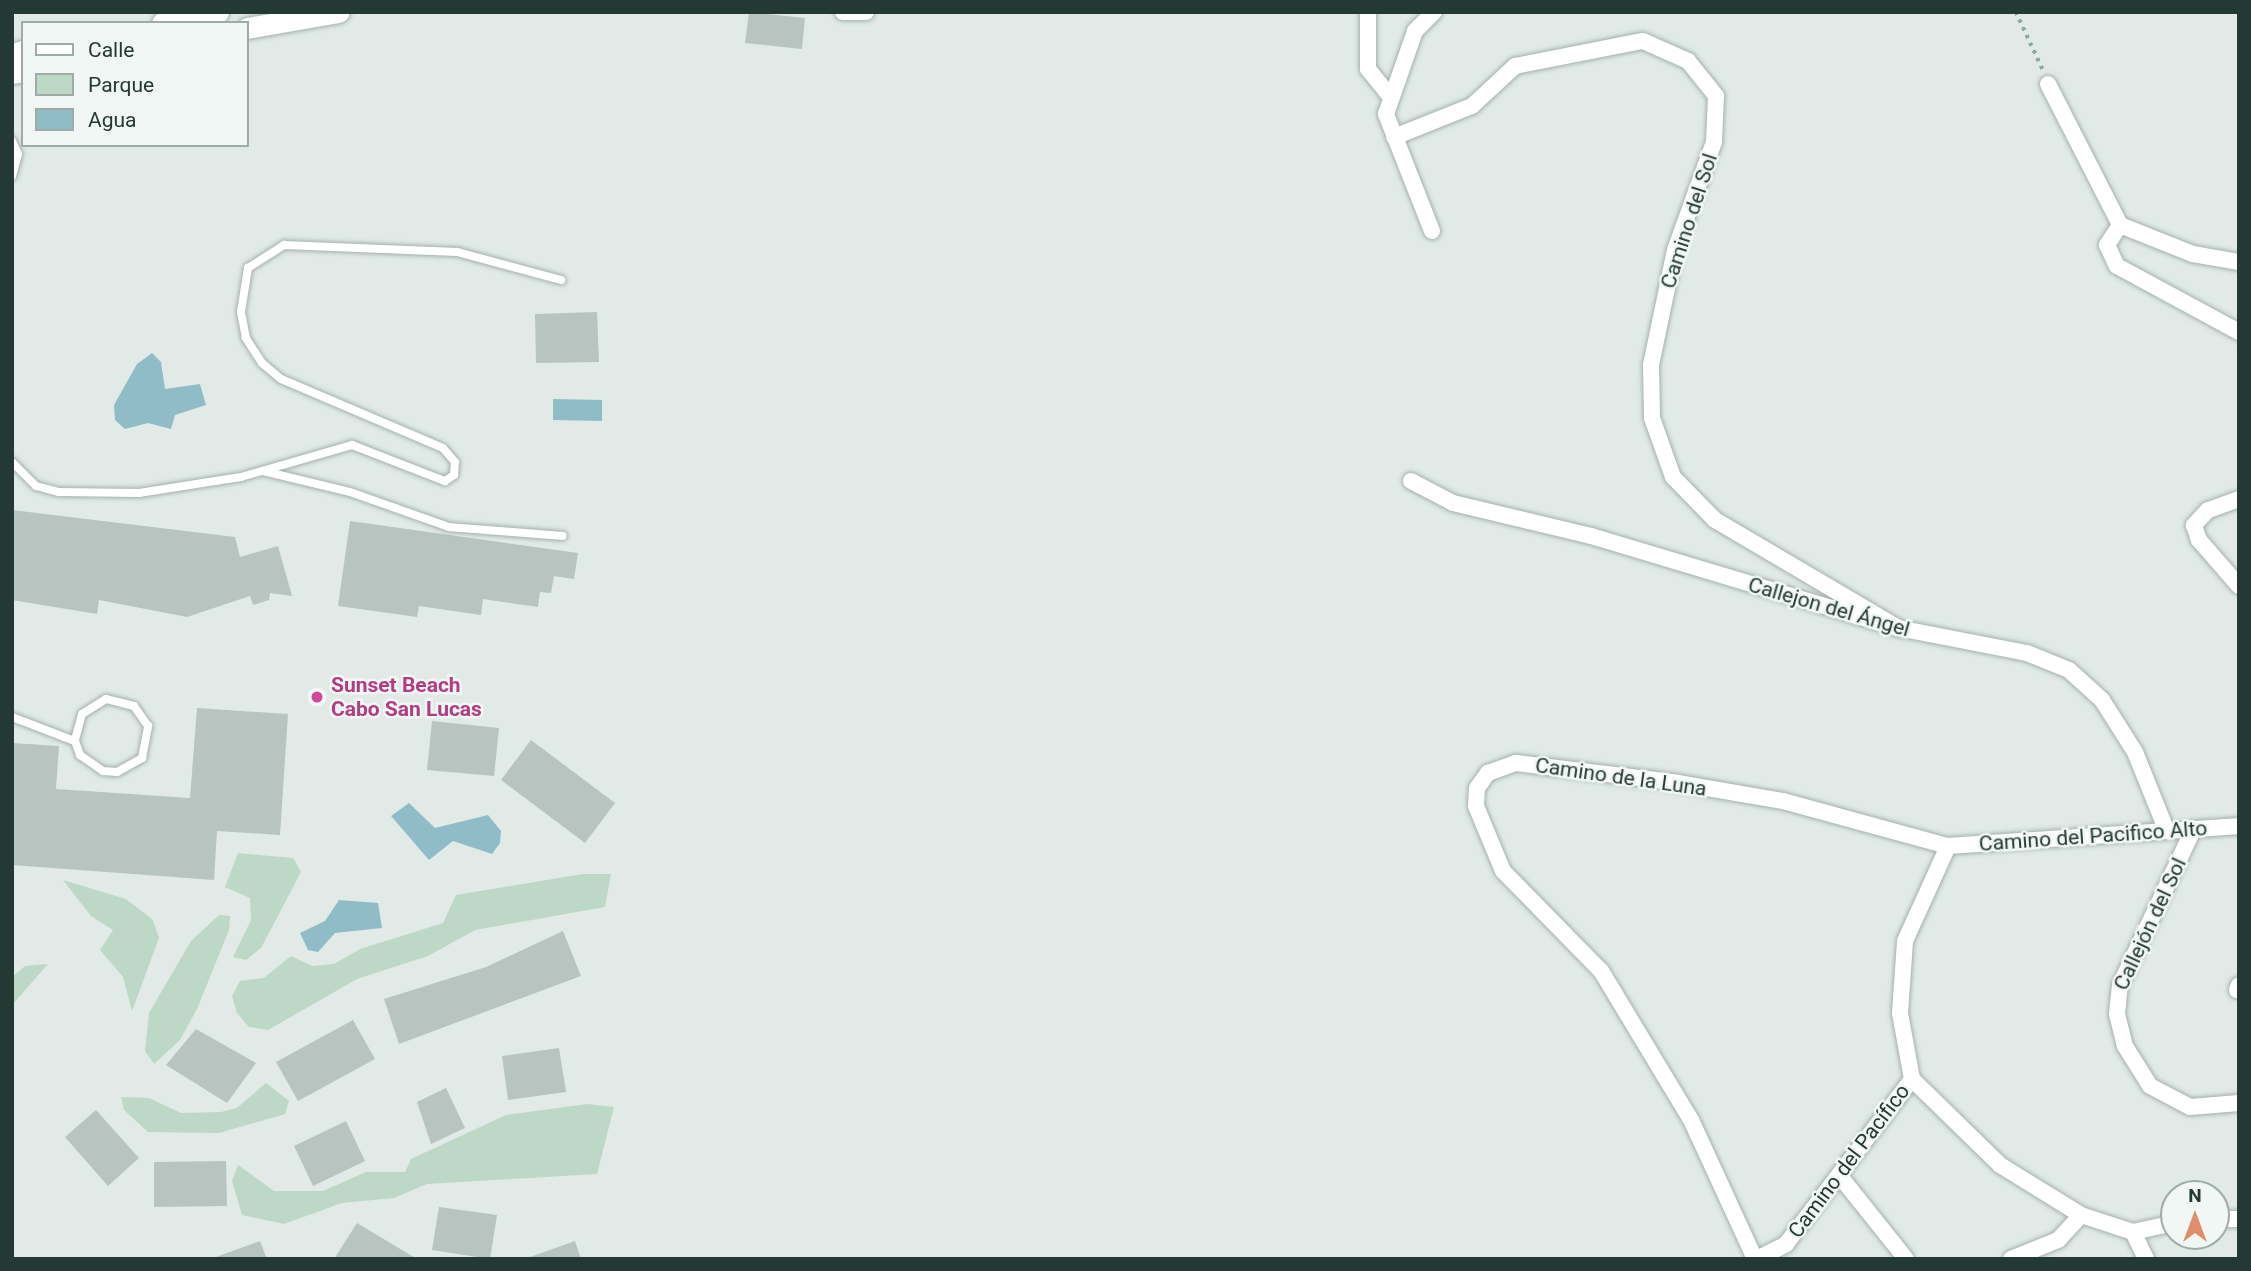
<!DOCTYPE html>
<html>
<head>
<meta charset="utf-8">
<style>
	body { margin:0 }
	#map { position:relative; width:2251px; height:1271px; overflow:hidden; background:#e1eae7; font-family:Roboto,sans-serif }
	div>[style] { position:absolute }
	.green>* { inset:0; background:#bdd8c6 }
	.water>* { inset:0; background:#90bcc8 }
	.building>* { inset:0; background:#b7c4c0 }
	.path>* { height:3.5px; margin-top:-1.75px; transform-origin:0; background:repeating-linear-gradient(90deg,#86aaa1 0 3.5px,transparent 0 8.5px) }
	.roads { filter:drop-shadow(0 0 2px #a5b1ae) drop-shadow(0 0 2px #a5b1ae) }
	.service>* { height:8px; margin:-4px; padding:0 4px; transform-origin:4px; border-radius:4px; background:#fff }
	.minor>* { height:16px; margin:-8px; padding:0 8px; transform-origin:8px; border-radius:8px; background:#fff }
	.tertiary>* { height:21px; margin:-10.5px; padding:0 10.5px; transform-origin:10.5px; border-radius:10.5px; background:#fff }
	.dots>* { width:19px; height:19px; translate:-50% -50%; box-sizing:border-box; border:4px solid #f1f7f4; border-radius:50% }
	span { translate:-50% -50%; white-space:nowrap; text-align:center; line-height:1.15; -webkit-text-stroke:5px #f1f7f4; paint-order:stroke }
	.street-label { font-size:21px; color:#243834 }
	.hotel-label { font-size:21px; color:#b23c85; font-weight:700 }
	.left { translate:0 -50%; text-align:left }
	.frame { position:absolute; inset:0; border:14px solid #243834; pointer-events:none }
	.legend { position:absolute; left:21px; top:21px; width:228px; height:126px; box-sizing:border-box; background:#f1f7f4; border:2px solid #9faba7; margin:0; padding:9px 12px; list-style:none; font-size:21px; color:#243834 }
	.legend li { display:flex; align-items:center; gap:14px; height:35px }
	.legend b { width:35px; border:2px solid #9faba7 }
	.north { position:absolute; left:2160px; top:1180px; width:70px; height:70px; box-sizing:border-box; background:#f1f7f4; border:2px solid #9faba7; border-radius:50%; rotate:0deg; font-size:19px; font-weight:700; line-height:28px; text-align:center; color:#243834 }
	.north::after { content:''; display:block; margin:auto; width:24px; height:32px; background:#e08e69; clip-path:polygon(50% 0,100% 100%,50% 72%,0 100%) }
</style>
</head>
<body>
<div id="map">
	<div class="green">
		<i style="clip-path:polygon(238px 853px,293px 858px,301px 872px,261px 948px,246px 960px,233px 957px,251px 920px,250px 898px,225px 887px)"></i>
		<i style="clip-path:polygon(583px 874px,611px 874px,605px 907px,475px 930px,428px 956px,357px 979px,268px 1030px,249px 1027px,237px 1013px,232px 996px,240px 981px,264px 978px,291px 956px,312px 966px,334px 964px,360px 949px,443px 923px,456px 895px)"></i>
		<i style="clip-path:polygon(63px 880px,126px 899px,153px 920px,159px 938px,132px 1011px,123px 977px,100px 950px,113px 930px,91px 916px)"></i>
		<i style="clip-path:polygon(219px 915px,230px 916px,229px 930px,197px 1009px,180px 1040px,154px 1064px,145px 1051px,149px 1013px,191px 941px)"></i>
		<i style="clip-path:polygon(48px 964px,12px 1005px,12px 977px,25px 966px)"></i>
		<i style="clip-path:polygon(266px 1083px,289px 1101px,285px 1114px,219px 1133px,148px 1132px,124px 1110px,121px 1097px,149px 1098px,181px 1113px,221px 1112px,237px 1108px)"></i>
		<i style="clip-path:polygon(587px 1104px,614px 1107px,597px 1174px,427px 1184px,394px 1198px,342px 1203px,284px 1224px,242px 1215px,232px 1181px,238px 1165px,274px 1191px,323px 1191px,366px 1172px,405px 1172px,411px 1159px,506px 1115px)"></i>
	</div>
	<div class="water">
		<i style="clip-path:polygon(152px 353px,161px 362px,165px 389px,200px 384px,206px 405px,175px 415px,171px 429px,148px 423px,125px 429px,115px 420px,114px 405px,137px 364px)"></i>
		<i style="clip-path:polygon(553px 399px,602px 400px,602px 421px,553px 420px)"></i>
		<i style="clip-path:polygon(409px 803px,435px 828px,488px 815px,501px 831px,500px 843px,492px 854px,453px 841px,429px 860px,391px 816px)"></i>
		<i style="clip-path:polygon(339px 900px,378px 903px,382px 928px,335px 933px,318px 952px,308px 950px,300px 933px,325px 921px)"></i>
	</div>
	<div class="building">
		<i style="clip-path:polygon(749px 12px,805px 18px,802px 49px,745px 43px)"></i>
		<i style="clip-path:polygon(597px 312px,599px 362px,536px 363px,535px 314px)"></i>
		<i style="clip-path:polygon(12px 510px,235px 537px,240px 557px,278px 546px,292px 596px,270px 593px,269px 600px,253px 605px,250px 596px,187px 617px,99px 600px,97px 614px,12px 600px)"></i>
		<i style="clip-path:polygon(350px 521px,578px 553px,574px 579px,554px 576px,551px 593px,540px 592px,538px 607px,483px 599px,481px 615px,419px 606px,417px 617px,338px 606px)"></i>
		<i style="clip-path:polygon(197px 708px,288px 714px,280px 835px,217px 831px,214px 880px,12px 865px,12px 743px,59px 746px,56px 789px,190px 798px)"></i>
		<i style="clip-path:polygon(432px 721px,499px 728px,494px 776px,427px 770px)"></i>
		<i style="clip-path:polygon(531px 740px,615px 803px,585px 843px,501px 780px)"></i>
		<i style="clip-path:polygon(563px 931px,581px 976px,399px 1044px,384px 999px,486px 967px)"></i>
		<i style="clip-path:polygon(353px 1020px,375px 1059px,298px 1101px,276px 1062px)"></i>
		<i style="clip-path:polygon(196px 1029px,256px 1063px,227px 1103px,166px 1065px)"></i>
		<i style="clip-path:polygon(559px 1048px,566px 1092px,508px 1100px,502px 1056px)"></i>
		<i style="clip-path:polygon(446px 1088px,465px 1128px,431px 1144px,417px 1102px)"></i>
		<i style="clip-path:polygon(96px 1110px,139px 1158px,108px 1186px,65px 1137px)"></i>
		<i style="clip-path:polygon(346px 1121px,365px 1161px,313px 1186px,294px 1146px)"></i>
		<i style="clip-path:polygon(226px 1161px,227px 1206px,154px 1207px,154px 1162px)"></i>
		<i style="clip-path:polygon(439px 1207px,497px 1215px,490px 1259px,432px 1250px)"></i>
		<i style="clip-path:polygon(357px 1223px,417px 1259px,334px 1259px)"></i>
		<i style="clip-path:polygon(260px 1241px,267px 1259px,217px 1259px,216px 1257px)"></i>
		<i style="clip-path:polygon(575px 1241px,581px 1259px,531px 1259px,530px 1257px)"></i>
	</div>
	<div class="path">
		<i style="left:2016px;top:12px;width:64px;rotate:65deg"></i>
	</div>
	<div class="roads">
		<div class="service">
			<i style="left:12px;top:141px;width:14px;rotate:65deg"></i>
			<i style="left:18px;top:154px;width:23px;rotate:105deg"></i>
			<i style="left:12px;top:462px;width:34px;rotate:45deg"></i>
			<i style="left:36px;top:486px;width:24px;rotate:15deg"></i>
			<i style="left:59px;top:492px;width:80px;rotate:0.7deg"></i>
			<i style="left:139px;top:493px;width:103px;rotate:-8.9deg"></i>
			<i style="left:241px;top:477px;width:116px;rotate:-16.1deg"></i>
			<i style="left:352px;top:445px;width:100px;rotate:21.2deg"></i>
			<i style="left:445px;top:481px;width:11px;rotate:-34deg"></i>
			<i style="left:454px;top:475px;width:13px;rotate:-86deg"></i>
			<i style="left:455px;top:462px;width:18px;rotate:-131deg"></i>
			<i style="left:443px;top:448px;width:176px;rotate:-156.9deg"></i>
			<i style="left:281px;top:379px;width:25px;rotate:-140deg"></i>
			<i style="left:262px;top:363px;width:30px;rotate:-123deg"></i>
			<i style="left:246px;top:338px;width:26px;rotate:-101deg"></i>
			<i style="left:241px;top:312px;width:45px;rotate:-81deg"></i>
			<i style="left:248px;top:268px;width:43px;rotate:-32.6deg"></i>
			<i style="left:284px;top:245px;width:173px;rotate:2.3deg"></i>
			<i style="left:457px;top:252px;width:108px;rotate:15.1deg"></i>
			<i style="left:263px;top:471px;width:89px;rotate:13.6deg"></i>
			<i style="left:350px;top:492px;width:105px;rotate:19.5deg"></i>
			<i style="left:449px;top:527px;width:114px;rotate:4.5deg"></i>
			<i style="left:12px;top:717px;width:67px;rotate:20.9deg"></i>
			<i style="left:75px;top:741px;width:15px;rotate:70deg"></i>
			<i style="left:80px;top:755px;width:28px;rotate:35deg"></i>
			<i style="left:103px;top:771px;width:14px;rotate:4deg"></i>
			<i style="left:117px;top:772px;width:29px;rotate:-29deg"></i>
			<i style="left:142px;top:758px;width:33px;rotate:-79deg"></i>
			<i style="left:148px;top:726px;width:24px;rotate:-125deg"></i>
			<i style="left:134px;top:706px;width:29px;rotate:-166deg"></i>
			<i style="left:106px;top:699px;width:28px;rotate:148deg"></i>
			<i style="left:82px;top:714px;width:28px;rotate:105deg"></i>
		</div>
		<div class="minor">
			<i style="left:843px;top:12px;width:23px"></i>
			<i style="left:1368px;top:12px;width:57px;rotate:90deg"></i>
			<i style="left:1368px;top:69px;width:36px;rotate:51deg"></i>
			<i style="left:2048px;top:84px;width:158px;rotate:62.9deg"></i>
			<i style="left:1394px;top:137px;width:84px;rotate:-21.7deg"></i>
			<i style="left:1472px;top:106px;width:59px;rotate:-42.9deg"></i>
			<i style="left:1515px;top:66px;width:130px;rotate:-11.1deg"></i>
			<i style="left:1643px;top:41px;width:49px;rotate:24deg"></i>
			<i style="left:1688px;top:61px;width:45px;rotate:51.3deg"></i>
			<i style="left:1716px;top:96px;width:46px;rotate:92.5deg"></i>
			<i style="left:1714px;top:142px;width:115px;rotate:109.9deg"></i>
			<i style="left:1675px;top:250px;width:117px;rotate:101.8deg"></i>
			<i style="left:1651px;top:365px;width:53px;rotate:88.9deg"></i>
			<i style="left:1652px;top:418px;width:63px;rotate:70.4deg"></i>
			<i style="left:1673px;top:477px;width:60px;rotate:45.7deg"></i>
			<i style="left:1715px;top:520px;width:212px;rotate:30.5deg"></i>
			<i style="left:2120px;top:225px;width:24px;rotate:123deg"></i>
			<i style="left:2107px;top:245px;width:23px;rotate:65deg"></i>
			<i style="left:2117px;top:266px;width:139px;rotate:28.4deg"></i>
			<i style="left:2120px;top:225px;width:79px;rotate:21.7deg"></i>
			<i style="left:2193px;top:254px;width:47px;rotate:9.9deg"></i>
			<i style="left:1432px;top:231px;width:126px;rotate:-111.5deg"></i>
			<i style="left:1386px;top:114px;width:88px;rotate:-70.7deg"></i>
			<i style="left:1415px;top:31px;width:27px;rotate:-45deg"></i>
			<i style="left:1411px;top:481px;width:47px;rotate:27.6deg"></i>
			<i style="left:1453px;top:503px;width:142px;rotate:13.4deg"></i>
			<i style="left:1591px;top:536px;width:320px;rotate:16.7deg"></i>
			<i style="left:1898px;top:628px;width:131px;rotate:11deg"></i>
			<i style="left:2027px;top:653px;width:45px;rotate:22deg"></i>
			<i style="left:2069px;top:670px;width:45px;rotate:42.3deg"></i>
			<i style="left:2102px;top:700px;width:62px;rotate:57.6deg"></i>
			<i style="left:2135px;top:752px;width:83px;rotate:68.1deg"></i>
			<i style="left:2239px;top:499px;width:33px;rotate:160deg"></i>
			<i style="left:2208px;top:510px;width:21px;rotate:133deg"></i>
			<i style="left:2194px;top:525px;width:16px;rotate:72deg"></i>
			<i style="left:2199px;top:540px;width:61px;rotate:49deg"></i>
			<i style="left:2193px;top:830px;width:171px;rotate:115.2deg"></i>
			<i style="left:2120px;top:985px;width:29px;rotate:96deg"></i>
			<i style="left:2117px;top:1014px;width:33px;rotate:76deg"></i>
			<i style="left:2125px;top:1046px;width:47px;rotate:58deg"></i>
			<i style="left:2150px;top:1086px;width:45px;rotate:27.7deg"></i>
			<i style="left:2190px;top:1107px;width:49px;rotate:-4.7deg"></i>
			<i style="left:2237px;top:990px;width:5px;rotate:-68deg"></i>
			<i style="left:1912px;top:1079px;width:123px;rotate:44.3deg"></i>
			<i style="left:2000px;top:1165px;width:95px;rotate:31.7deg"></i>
			<i style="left:2081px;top:1215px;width:55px;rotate:18.1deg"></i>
			<i style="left:2133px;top:1232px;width:30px;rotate:64deg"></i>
			<i style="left:1839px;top:1175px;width:107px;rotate:51.4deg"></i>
			<i style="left:2216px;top:1219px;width:23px"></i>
			<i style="left:2133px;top:1232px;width:42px;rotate:-12.4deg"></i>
			<i style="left:1755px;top:1259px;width:153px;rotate:-114.7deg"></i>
			<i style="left:1691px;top:1120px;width:174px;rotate:-121.1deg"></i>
			<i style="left:1601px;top:971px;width:140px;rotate:-134.4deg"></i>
			<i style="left:1503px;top:871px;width:70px;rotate:-112.6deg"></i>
			<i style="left:1476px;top:806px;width:18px;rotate:-87deg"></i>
			<i style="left:1477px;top:788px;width:19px;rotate:-54deg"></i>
			<i style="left:1488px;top:773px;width:30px;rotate:-20deg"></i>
			<i style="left:1516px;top:763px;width:157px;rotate:6.9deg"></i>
			<i style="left:1672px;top:782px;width:113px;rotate:9.7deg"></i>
			<i style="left:1783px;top:801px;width:171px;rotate:15.3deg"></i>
			<i style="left:1948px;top:846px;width:292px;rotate:-3.9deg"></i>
			<i style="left:1757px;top:1259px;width:33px;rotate:-27deg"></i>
			<i style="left:1786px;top:1244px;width:208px;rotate:-52.6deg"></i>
			<i style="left:1912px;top:1079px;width:67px;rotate:-100.3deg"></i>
			<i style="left:1900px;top:1013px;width:72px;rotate:-86deg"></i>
			<i style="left:1905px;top:941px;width:104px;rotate:-65.6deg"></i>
			<i style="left:2011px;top:1259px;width:51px;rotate:-22deg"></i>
			<i style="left:2058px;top:1240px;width:34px;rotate:-47deg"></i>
		</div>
		<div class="tertiary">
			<i style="left:162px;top:23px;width:57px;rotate:-11.1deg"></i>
			<i style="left:247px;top:28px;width:93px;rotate:-9.9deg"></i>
			<i style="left:12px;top:54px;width:11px;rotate:-15deg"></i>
			<i style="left:12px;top:73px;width:11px;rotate:-10deg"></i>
		</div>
	</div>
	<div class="dots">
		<i style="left:317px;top:697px;background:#d1479c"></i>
	</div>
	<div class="street-label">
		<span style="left:1689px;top:221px;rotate:-72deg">Camino del Sol</span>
		<span style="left:1829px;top:607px;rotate:16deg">Callejon del Ángel</span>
		<span style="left:1621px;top:777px;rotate:8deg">Camino de la Luna</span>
		<span style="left:2093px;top:836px;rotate:-4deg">Camino del Pacifico Alto</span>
		<span style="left:2150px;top:924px;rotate:-65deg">Callejón del Sol</span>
		<span style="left:1849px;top:1161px;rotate:-53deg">Camino del Pacífico</span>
	</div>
	<div class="hotel-label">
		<span class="left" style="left:331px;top:697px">Sunset Beach<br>Cabo San Lucas</span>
	</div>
	<div class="frame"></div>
	<ul class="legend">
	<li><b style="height:9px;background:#fff"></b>Calle</li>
	<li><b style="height:19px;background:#bdd8c6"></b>Parque</li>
	<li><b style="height:19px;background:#90bcc8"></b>Agua</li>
	</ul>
	<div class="north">N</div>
</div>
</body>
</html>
